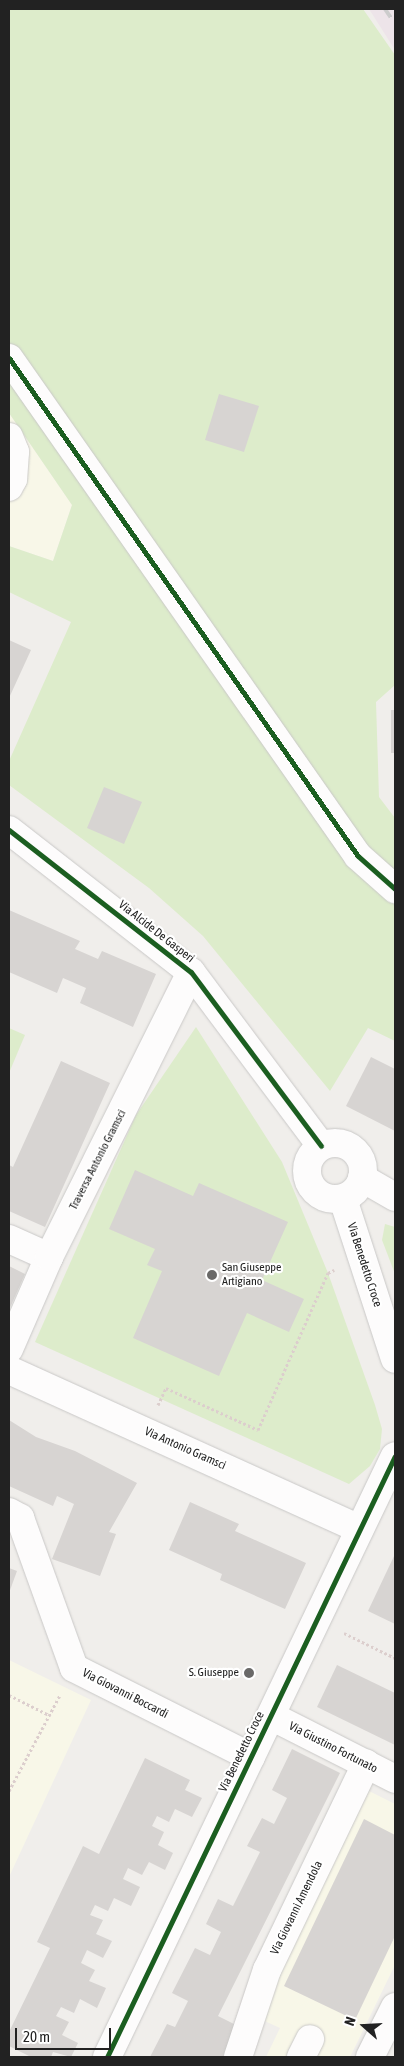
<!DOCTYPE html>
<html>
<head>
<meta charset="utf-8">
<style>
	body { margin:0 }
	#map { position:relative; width:404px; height:2066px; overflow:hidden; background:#f0eeeb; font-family:"Asap Condensed",sans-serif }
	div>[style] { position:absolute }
	.industrial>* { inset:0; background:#ede4e9 }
	.education>* { inset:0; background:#f8f7e8 }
	.grass>* { inset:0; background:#ddeccb }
	.building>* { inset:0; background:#d7d4d2 }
	.path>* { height:3px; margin-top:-1.5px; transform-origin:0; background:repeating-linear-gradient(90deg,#dccecd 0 2.5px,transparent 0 5px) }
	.roads { filter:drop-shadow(0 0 1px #c9c8c7) drop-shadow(0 0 1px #c9c8c7) }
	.minor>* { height:28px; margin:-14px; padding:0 14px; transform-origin:14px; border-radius:14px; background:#fdfcfc }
	.minor>.ring { margin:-14px; padding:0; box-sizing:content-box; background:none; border:28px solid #fdfcfc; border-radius:50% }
	.rail>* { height:4px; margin-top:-2px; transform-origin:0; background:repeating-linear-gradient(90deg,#ccc 0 10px,transparent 0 20px) }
	.cycleway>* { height:5px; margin:-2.5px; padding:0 2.5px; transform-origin:2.5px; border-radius:2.5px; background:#1b5e20 }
	.dots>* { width:14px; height:14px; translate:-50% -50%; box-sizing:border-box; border:2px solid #fff; border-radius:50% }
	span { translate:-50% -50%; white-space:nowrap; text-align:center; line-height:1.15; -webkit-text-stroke:4.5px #fff; paint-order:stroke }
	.street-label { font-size:12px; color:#222 }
	.poi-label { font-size:12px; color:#222 }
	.left { translate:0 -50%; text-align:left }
	.right { translate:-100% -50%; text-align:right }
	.frame { position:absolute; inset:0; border:10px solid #222; pointer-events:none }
	.north { position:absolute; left:339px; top:2001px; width:50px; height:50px; -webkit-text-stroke:4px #fff; paint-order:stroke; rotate:289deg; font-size:14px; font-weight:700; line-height:20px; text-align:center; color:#222 }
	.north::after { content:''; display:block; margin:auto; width:18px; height:22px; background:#222; clip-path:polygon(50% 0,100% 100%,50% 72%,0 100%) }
	.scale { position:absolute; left:15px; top:2028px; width:96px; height:22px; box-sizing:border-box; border:2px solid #222; border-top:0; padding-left:6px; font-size:15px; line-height:18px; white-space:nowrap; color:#222; -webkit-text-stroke:4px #fff; paint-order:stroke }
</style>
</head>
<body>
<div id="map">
	<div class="industrial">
		<i style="clip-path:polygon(369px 9px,395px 9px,395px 50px)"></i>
	</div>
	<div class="education">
		<i style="clip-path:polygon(9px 413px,72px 505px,53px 561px,9px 546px)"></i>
		<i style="clip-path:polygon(9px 1660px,91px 1700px,9px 1877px)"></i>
		<i style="clip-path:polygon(369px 1791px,395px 1804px,395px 1965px,350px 2057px,266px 2057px,280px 2028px,258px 2018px)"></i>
	</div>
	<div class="grass">
		<i style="clip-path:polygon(9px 9px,363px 9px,395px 55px,395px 685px,376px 702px,379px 797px,395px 818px,395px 1041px,368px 1028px,330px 1091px,203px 936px,149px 888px,9px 785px,9px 761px,71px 622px,9px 592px,9px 546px,53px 561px,72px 505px,9px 413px)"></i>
		<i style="clip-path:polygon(196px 1027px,282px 1162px,328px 1273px,375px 1405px,382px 1429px,380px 1449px,370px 1466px,349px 1484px,35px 1342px,136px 1115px)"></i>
		<i style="clip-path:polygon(9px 1028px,25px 1035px,9px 1073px)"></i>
		<i style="clip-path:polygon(385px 1224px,395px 1227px,395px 1274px,382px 1240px)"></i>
	</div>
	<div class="building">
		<i style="clip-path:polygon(219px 394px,259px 406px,244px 452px,205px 440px)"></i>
		<i style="clip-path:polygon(9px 640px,31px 650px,9px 698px)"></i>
		<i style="clip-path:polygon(391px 710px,395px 710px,395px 753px,391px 753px)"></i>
		<i style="clip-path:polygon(104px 787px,142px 802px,124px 844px,87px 828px)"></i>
		<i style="clip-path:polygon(9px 910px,80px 941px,75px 949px,98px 959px,102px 951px,156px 974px,133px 1027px,80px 1003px,86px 988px,63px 978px,57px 993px,9px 972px)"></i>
		<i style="clip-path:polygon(371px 1057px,395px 1069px,395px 1131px,346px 1106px)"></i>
		<i style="clip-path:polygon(61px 1061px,110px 1083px,45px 1227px,9px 1211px,9px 1165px,13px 1167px)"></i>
		<i style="clip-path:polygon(135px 1170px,193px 1196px,199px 1183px,288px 1222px,262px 1280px,304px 1299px,289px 1332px,247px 1313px,219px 1376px,133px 1338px,162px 1271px,147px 1265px,155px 1249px,109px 1229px)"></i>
		<i style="clip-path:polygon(9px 1266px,25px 1274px,9px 1310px)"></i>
		<i style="clip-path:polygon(9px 1420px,36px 1437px,75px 1451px,137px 1483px,109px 1532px,116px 1534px,100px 1576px,52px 1559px,74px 1504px,57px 1496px,53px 1506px,9px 1486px)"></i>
		<i style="clip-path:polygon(190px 1502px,239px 1524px,235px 1531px,306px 1563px,285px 1609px,220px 1580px,222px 1574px,169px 1550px)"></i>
		<i style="clip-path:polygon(395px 1554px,395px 1624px,368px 1611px)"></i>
		<i style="clip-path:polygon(9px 1568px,17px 1571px,9px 1593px)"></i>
		<i style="clip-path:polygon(337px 1665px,395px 1693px,395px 1745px,317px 1707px)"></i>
		<i style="clip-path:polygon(292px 1749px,340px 1773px,218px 2016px,238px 2026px,223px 2057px,150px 2057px,167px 2024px,175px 2027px,188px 2001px,172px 1993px,195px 1948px,210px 1955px,221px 1932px,206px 1924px,218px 1899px,233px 1906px,260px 1852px,247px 1846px,262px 1818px,274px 1824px,287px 1798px,272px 1790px)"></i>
		<i style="clip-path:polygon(145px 1758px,190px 1780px,185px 1790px,202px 1798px,192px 1817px,175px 1809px,169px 1822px,157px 1816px,152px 1826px,164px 1832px,158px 1845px,173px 1853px,165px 1870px,149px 1862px,142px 1875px,128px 1868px,123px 1879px,140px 1887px,131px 1906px,114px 1898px,108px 1911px,95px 1905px,90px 1915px,103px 1920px,96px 1934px,112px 1941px,103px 1958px,87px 1950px,81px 1963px,95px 1970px,89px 1981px,106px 1988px,97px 2008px,80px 1999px,74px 2013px,61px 2007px,56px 2016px,69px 2022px,62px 2035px,78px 2043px,71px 2057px,53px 2052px,51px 2057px,31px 2057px,9px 2046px,9px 2032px,50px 1948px,37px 1942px,83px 1846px,99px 1854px)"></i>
		<i style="clip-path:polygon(364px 1819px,395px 1835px,395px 1936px,355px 2020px,284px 1986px)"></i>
	</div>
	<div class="path">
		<i style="left:158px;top:1405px;width:19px;rotate:-65deg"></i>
		<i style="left:166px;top:1388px;width:101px;rotate:24.5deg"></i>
		<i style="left:258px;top:1430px;width:172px;rotate:-66deg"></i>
		<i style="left:328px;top:1273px;width:7px;rotate:-27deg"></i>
		<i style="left:344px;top:1633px;width:57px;rotate:26.1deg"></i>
		<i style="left:9px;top:1695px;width:45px;rotate:26.6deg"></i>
		<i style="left:9px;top:1791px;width:109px;rotate:-62deg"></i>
	</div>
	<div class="roads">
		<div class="minor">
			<i style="left:9px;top:358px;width:608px;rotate:54.98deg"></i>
			<i style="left:358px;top:856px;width:50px;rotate:41.7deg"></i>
			<i style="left:9px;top:437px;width:16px;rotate:68deg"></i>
			<i style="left:15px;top:452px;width:27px;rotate:94deg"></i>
			<i style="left:13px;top:479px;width:9px;rotate:117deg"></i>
			<i style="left:9px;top:830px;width:231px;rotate:38deg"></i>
			<i style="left:191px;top:972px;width:217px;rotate:53.2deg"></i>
			<i class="ring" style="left:307px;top:1143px;width:28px;height:28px"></i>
			<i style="left:362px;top:1178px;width:38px;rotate:30deg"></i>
			<i style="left:343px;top:1199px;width:168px;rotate:72deg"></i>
			<i style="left:9px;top:1239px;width:44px;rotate:24.2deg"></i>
			<i style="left:9px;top:1349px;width:100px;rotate:-66.5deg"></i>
			<i style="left:49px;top:1257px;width:318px;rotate:-63.5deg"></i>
			<i style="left:9px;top:1370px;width:385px;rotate:24.4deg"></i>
			<i style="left:9px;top:1512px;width:13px;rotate:29deg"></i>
			<i style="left:20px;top:1518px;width:159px;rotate:70.2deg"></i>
			<i style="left:74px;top:1668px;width:198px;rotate:26.7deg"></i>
			<i style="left:271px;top:1716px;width:139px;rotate:26.9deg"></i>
			<i style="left:107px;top:2057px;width:666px;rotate:-64.4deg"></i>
			<i style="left:238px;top:2057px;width:92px;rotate:-71.6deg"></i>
			<i style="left:267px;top:1970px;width:229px;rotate:-64.3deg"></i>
			<i style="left:301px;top:2057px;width:20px;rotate:-63deg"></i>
			<i style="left:370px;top:2057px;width:56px;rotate:-63.4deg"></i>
		</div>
	</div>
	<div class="rail">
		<i style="left:385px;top:9px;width:18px;rotate:56deg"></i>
	</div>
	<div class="cycleway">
		<i style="left:9px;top:358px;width:608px;rotate:54.98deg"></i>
		<i style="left:358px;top:856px;width:50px;rotate:41.7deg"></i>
		<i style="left:9px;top:830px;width:231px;rotate:38deg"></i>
		<i style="left:191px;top:972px;width:217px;rotate:53.2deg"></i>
		<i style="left:107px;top:2057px;width:666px;rotate:-64.4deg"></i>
	</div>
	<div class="dots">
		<i style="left:212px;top:1275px;background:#6a6968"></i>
		<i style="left:249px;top:1673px;background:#6a6968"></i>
	</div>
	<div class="street-label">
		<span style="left:156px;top:932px;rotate:38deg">Via Alcide De Gasperi</span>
		<span style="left:98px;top:1160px;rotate:-63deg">Traversa Antonio Gramsci</span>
		<span style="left:364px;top:1265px;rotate:72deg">Via Benedetto Croce</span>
		<span style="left:185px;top:1449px;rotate:24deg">Via Antonio Gramsci</span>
		<span style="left:125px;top:1694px;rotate:27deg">Via Giovanni Boccardi</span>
		<span style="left:333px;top:1748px;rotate:27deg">Via Giustino Fortunato</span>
		<span style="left:242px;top:1752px;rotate:-64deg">Via Benedetto Croce</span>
		<span style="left:297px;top:1908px;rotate:-64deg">Via Giovanni Amendola</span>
	</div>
	<div class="poi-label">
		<span class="left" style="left:222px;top:1275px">San Giuseppe<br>Artigiano</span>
		<span class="right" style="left:239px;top:1673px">S. Giuseppe</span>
	</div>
	<div class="frame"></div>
	<div class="north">N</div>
	<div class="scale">20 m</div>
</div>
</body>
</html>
